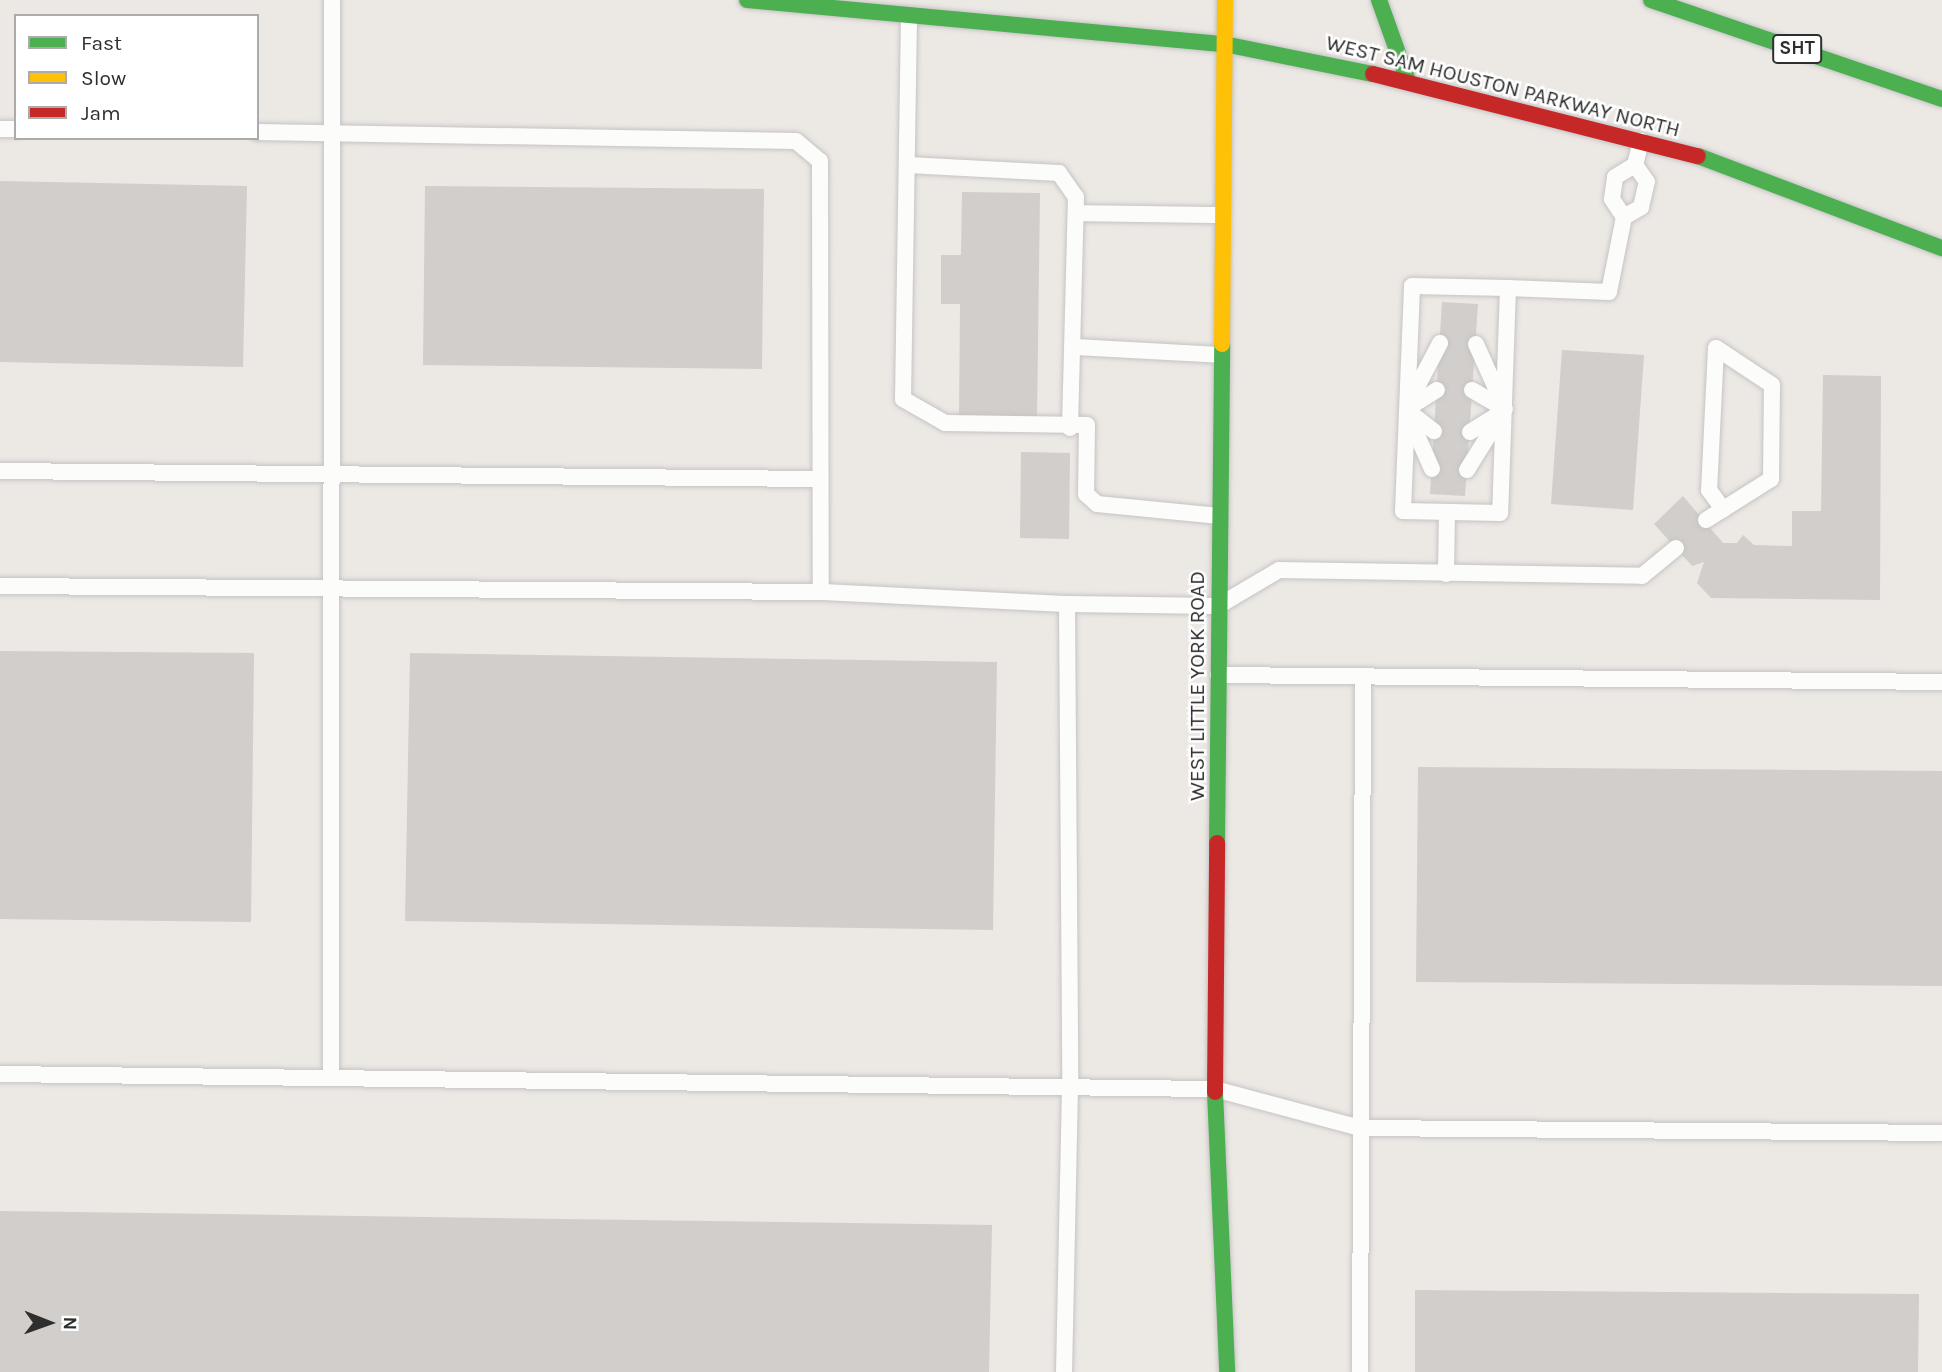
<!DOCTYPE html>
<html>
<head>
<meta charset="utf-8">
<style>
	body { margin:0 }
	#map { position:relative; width:1942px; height:1372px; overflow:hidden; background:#ece8e4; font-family:Karla,sans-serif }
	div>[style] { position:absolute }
	.building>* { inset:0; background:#d1cecb }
	.roads { filter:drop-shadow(0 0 2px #c5c4c5) drop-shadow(0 0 2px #c5c4c5) }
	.lane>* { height:16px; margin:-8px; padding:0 8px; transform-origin:8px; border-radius:8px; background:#fcfcfb }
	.fast>* { height:16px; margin:-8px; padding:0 8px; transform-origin:8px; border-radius:8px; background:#4caf50 }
	.slow>* { height:16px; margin:-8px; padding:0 8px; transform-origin:8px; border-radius:8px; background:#ffc107 }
	.jam>* { height:16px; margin:-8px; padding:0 8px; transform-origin:8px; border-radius:8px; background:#c62828 }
	span { translate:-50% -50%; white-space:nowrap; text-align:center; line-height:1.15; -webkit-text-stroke:5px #fff; paint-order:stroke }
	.shield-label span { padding:2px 5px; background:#fff; border:2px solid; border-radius:5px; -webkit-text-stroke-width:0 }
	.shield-label { font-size:19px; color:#2e2e2e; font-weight:700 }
	.street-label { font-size:21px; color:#2e2e2e }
	.legend { position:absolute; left:14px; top:14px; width:245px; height:126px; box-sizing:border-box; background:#fff; border:2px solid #ababab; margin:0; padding:9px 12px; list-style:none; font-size:21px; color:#2e2e2e }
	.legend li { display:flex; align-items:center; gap:14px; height:35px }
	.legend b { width:35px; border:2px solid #ababab }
	.north { position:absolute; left:14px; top:1288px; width:70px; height:70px; -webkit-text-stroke:5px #fff; paint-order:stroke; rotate:91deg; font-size:19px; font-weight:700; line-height:28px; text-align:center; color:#2e2e2e }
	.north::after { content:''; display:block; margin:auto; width:24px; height:32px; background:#2e2e2e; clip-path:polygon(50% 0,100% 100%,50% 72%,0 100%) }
</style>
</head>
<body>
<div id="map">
	<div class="building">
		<i style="clip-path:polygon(0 181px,247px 186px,243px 367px,0 362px)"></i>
		<i style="clip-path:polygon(425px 186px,764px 189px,762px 369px,423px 365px)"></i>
		<i style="clip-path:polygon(962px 192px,1040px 193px,1037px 417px,959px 416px,960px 304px,941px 304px,941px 255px,961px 255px)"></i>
		<i style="clip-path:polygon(1442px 302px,1478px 304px,1465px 496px,1430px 494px)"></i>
		<i style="clip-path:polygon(1562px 350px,1644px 355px,1633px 510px,1551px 504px)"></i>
		<i style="clip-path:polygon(1823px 375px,1881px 376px,1880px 600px,1711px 598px,1697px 583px,1704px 562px,1692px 566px,1654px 524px,1683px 496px,1723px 543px,1737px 543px,1743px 535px,1754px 545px,1792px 546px,1792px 511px,1821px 511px)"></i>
		<i style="clip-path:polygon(1021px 452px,1070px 453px,1069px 539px,1020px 538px)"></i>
		<i style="clip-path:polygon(0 651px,254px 653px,251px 922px,0 919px)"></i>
		<i style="clip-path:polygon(410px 653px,997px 662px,993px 930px,405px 921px)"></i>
		<i style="clip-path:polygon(1418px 767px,1942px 771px,1942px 986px,1416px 982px)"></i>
		<i style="clip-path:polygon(0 1211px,992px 1225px,989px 1372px,0 1372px)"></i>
		<i style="clip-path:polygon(1415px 1290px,1919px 1294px,1918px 1372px,1415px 1372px)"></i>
	</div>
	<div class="roads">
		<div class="lane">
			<i style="left:909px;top:17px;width:382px;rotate:90.9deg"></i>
			<i style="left:903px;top:399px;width:48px;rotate:29.7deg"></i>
			<i style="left:945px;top:423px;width:142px;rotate:0.8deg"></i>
			<i style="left:1087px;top:425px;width:69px;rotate:90.8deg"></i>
			<i style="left:1086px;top:494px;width:15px;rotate:42deg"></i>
			<i style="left:1097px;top:504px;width:123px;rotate:5.6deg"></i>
			<i style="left:0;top:129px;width:16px"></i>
			<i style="left:257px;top:132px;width:539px;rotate:0.96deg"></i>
			<i style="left:796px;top:141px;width:31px;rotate:40deg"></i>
			<i style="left:820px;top:161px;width:431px;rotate:89.9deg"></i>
			<i style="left:821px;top:592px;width:246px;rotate:2.8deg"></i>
			<i style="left:1067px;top:604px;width:483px;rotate:89.6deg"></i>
			<i style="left:1070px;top:1087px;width:285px;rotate:91.2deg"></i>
			<i style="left:908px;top:165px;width:151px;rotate:3deg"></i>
			<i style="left:1059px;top:173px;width:29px;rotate:55deg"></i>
			<i style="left:1076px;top:197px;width:231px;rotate:91.5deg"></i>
			<i style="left:1076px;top:213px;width:147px;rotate:0.8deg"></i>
			<i style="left:1624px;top:217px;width:20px;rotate:-30deg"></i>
			<i style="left:1641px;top:207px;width:26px;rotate:-77deg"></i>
			<i style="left:1647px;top:182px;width:21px;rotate:-125deg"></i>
			<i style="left:1508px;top:288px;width:225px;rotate:92deg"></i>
			<i style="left:1500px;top:513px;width:97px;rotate:-178.8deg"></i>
			<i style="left:1403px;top:511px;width:225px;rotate:-87.7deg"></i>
			<i style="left:1412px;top:286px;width:96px;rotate:1.2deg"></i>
			<i style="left:1508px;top:288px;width:101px;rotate:2.3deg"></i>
			<i style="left:1609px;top:292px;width:76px;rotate:-78.7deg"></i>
			<i style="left:1624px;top:217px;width:22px;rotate:-124deg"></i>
			<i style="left:1612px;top:199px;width:22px;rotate:-82deg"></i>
			<i style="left:1615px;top:177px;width:23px;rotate:-31deg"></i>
			<i style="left:1635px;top:165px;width:25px;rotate:-76deg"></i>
			<i style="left:1476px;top:344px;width:66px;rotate:65.8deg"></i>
			<i style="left:1074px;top:347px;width:147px;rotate:3.1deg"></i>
			<i style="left:1716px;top:348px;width:142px;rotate:92.8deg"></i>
			<i style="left:1709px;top:490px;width:24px;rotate:54deg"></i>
			<i style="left:1472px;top:390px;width:38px;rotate:30deg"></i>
			<i style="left:1408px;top:404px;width:69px;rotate:-62.3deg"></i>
			<i style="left:1408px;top:408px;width:34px;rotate:-32deg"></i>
			<i style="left:1408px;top:411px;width:33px;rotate:38deg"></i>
			<i style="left:1408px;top:415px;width:59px;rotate:66deg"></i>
			<i style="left:1470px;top:432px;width:36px;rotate:-32deg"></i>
			<i style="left:1467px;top:470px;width:68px;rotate:-58.2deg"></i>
			<i style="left:0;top:471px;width:817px;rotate:0.56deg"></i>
			<i style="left:1706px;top:520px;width:77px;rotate:-32.2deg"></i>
			<i style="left:1771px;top:479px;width:94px;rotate:-89.4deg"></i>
			<i style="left:1772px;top:385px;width:67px;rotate:-146.5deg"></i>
			<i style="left:1446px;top:574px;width:62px;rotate:-89.1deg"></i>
			<i style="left:0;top:586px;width:821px;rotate:0.42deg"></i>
			<i style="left:1067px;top:604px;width:151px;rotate:0.8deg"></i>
			<i style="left:1218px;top:606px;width:71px;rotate:-30.5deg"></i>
			<i style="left:1279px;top:570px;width:363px;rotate:0.9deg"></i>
			<i style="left:1642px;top:576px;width:44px;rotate:-39.5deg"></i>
			<i style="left:1218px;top:675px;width:724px;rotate:0.55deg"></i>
			<i style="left:0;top:1074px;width:1215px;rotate:0.71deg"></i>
			<i style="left:1215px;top:1089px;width:151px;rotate:15deg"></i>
			<i style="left:1361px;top:1128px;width:581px;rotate:0.49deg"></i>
			<i style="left:331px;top:1076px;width:1076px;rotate:-89.95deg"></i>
			<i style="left:1360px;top:1372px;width:695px;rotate:-89.75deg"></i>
		</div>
		<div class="fast">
			<i style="left:747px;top:0;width:479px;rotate:5.3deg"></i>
			<i style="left:1224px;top:44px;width:152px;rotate:11.4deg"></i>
			<i style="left:1379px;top:0;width:86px;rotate:70.3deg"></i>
			<i style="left:1651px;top:0;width:307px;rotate:18.8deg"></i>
			<i style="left:1698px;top:156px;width:261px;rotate:20.7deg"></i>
			<i style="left:1217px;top:843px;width:499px;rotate:-89.4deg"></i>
			<i style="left:1215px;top:1092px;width:280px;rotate:87.5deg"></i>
		</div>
		<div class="slow">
			<i style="left:1222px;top:344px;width:344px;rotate:-89.5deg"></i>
		</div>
		<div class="jam">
			<i style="left:1373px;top:74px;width:335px;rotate:14.2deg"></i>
			<i style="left:1215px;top:1092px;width:249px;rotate:-89.5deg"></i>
		</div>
	</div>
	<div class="shield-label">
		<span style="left:1797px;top:49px">SHT</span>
	</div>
	<div class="street-label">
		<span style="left:1503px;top:86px;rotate:14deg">WEST SAM HOUSTON PARKWAY NORTH</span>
		<span style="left:1197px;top:686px;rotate:-90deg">WEST LITTLE YORK ROAD</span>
	</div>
	<ul class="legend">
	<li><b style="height:9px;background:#4caf50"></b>Fast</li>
	<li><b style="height:9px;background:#ffc107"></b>Slow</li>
	<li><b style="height:9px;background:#c62828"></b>Jam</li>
	</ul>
	<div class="north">N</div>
</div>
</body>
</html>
